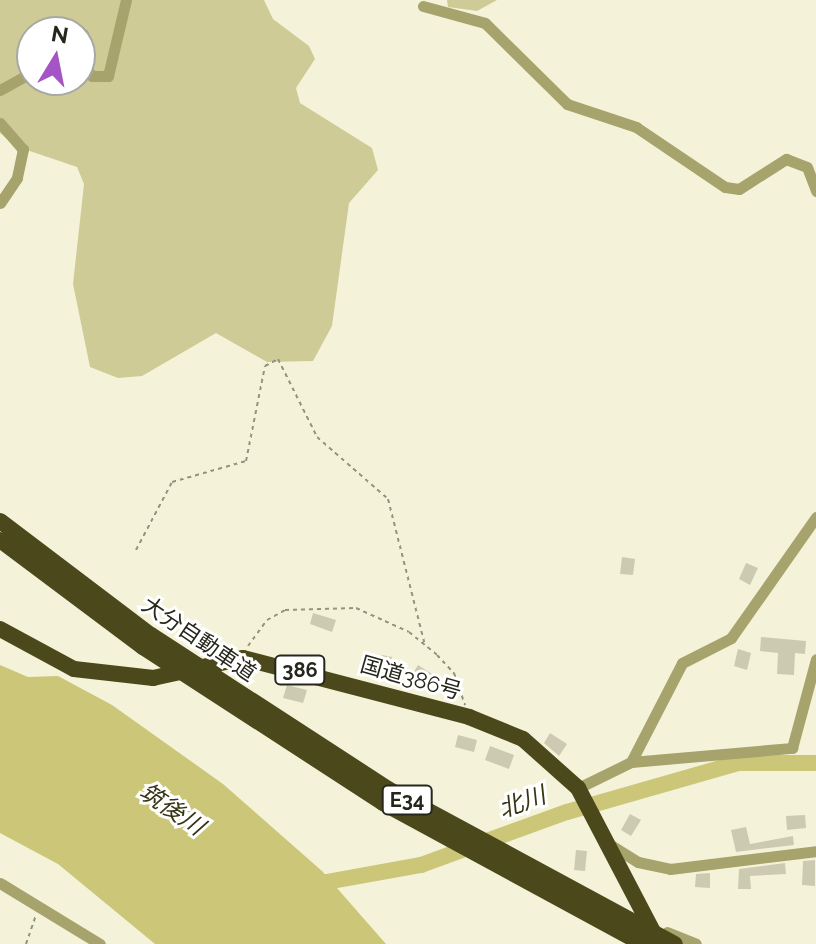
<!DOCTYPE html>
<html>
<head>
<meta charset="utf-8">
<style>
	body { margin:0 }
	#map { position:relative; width:816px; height:944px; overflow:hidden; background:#f4f3d9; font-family:Raleway,"Noto Sans JP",sans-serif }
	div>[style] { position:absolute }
	.green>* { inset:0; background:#cecb97 }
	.water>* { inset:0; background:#cbc678 }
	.river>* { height:16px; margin:-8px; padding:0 8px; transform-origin:8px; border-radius:8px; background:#cbc678 }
	.building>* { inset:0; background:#cccbb1 }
	.path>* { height:2px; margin-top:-1px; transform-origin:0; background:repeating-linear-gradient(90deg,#949381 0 4px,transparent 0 8px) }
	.minor>* { height:11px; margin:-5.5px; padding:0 5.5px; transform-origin:5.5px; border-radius:5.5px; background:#a6a36d }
	.highway>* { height:16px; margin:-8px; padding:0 8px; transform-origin:8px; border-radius:8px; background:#4b481b }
	.highway-bridge>* { height:16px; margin:-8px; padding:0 8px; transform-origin:8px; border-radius:8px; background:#4b481b }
	span { translate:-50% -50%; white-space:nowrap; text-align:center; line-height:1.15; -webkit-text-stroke:6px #fff; paint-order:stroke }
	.shield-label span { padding:2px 6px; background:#fff; border:2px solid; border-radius:6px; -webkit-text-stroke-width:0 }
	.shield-label { font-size:20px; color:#26261c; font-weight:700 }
	.street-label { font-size:22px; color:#26261c }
	.water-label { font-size:24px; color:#373513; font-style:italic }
	.north { position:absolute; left:16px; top:16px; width:80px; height:80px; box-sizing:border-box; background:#fff; border:2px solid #a8a8a4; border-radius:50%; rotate:10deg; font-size:22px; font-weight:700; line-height:32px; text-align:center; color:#26261c }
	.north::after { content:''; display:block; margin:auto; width:28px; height:36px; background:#a454c5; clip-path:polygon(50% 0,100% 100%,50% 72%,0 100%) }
</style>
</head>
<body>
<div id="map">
	<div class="green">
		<i style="clip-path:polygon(evenodd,0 0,264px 0,273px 19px,309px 46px,315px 59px,296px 88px,300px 103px,372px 148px,378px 170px,349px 203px,332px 326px,313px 361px,267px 362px,216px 333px,142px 376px,118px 378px,90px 367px,73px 284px,84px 184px,77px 167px,15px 146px,0 133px,0 0,32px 32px,80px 32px,80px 80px,32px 80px,32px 32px)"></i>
		<i style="clip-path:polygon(447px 0,497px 0,477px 11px,448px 7px)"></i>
	</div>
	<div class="water">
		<i style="clip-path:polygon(0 665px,28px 677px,58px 676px,112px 705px,223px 784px,322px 871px,386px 944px,155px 944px,58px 864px,0 833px)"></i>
	</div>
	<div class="river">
		<i style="left:310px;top:885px;width:113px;rotate:-10.2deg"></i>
		<i style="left:421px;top:865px;width:155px;rotate:-20deg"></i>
		<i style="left:567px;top:812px;width:178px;rotate:-16deg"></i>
		<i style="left:738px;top:763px;width:78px"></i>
	</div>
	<div class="building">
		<i style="clip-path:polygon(622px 557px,635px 559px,633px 575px,620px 574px)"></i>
		<i style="clip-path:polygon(746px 563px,758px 568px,750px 585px,739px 579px)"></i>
		<i style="clip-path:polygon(313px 613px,336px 620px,332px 632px,310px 624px)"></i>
		<i style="clip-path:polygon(761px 637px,806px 641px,805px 654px,795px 653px,794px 675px,777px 674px,778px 653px,760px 651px)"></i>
		<i style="clip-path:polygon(738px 649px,751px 653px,747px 670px,734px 666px)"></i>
		<i style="clip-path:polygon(382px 655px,392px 657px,388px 676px,377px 674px)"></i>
		<i style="clip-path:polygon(418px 665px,435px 676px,427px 688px,411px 677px)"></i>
		<i style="clip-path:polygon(287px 685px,307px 690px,303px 703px,283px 698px)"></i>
		<i style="clip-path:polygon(550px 733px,567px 744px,559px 756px,544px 743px)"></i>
		<i style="clip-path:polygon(458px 735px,477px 740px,474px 752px,455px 747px)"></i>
		<i style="clip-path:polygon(490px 746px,514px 755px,509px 769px,485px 760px)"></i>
		<i style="clip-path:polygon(630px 814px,641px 820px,631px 836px,621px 830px)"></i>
		<i style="clip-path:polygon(805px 815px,806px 828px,787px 830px,786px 816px)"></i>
		<i style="clip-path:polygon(746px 827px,750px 844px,793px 836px,794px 845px,736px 852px,731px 830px)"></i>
		<i style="clip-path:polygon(576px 850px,587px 851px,585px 871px,574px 870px)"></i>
		<i style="clip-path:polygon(815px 860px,815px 886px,802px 885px,803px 861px)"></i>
		<i style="clip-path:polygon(785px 863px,786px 874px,750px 876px,751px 889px,738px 889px,739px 869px)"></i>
		<i style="clip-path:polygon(710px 873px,710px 888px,695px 887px,696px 874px)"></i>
	</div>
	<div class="path">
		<i style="left:136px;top:550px;width:77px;rotate:-62.1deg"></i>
		<i style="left:172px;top:482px;width:77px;rotate:-15.8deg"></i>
		<i style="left:246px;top:461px;width:97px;rotate:-78.7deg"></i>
		<i style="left:265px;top:366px;width:15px;rotate:-28deg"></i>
		<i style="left:278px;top:359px;width:87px;rotate:63.4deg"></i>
		<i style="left:317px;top:437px;width:94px;rotate:41.1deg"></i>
		<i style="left:388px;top:499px;width:151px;rotate:75.8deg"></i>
		<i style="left:248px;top:646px;width:32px;rotate:-54deg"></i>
		<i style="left:267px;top:620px;width:21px;rotate:-29deg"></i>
		<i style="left:285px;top:610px;width:71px;rotate:-1.6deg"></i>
		<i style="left:356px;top:608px;width:58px;rotate:24.4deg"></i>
		<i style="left:409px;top:632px;width:36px;rotate:39deg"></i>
		<i style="left:437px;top:655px;width:25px;rotate:47deg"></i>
		<i style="left:454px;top:673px;width:34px;rotate:71deg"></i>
		<i style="left:26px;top:944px;width:31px;rotate:-71deg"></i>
	</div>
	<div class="minor">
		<i style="left:423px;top:6px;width:64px;rotate:15.3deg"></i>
		<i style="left:485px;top:23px;width:115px;rotate:44.6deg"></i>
		<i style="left:567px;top:104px;width:73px;rotate:18.4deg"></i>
		<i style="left:636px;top:127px;width:107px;rotate:34deg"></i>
		<i style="left:725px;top:187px;width:14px;rotate:8deg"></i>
		<i style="left:739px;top:189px;width:56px;rotate:-32.6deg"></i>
		<i style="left:786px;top:159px;width:22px;rotate:21deg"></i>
		<i style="left:807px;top:167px;width:26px;rotate:69deg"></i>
		<i style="left:76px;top:32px;width:7px;rotate:16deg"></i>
		<i style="left:83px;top:34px;width:32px;rotate:88deg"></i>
		<i style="left:84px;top:66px;width:13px;rotate:51deg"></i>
		<i style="left:92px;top:76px;width:16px"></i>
		<i style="left:108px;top:76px;width:78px;rotate:-76.7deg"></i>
		<i style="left:0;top:90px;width:37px;rotate:-29deg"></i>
		<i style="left:0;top:123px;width:35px;rotate:49deg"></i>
		<i style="left:23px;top:149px;width:30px;rotate:102deg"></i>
		<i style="left:17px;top:178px;width:30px;rotate:124deg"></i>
		<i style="left:631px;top:762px;width:111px;rotate:-62.7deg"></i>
		<i style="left:682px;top:663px;width:55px;rotate:-27deg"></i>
		<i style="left:731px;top:638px;width:148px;rotate:-54.9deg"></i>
		<i style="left:578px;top:788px;width:59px;rotate:-26.1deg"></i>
		<i style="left:631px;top:762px;width:162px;rotate:-5deg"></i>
		<i style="left:792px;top:748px;width:92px;rotate:-74.9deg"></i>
		<i style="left:609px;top:844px;width:34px;rotate:32deg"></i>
		<i style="left:638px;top:862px;width:33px;rotate:12deg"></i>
		<i style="left:670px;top:869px;width:147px;rotate:-7deg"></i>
		<i style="left:0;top:883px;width:117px;rotate:31.4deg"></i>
		<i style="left:667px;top:932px;width:31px;rotate:22deg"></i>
	</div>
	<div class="highway">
		<i style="left:0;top:521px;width:189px;rotate:37.1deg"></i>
		<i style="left:0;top:540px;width:179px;rotate:36.8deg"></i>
		<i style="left:0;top:629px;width:84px;rotate:28.4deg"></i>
		<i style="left:74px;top:669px;width:80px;rotate:6.5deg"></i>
		<i style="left:153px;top:678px;width:92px;rotate:-12.5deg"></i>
		<i style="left:243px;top:658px;width:234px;rotate:14.6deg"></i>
		<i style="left:469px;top:717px;width:58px;rotate:22.2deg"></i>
		<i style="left:523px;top:739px;width:74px;rotate:41.7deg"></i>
		<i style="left:578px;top:788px;width:170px;rotate:62.4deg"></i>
	</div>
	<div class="highway-bridge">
		<i style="left:151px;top:635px;width:283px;rotate:33deg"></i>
		<i style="left:388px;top:789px;width:326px;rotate:28.4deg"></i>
		<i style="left:143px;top:647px;width:286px;rotate:33deg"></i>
		<i style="left:383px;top:803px;width:296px;rotate:28.5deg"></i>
	</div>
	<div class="shield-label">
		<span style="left:300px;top:670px">386</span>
		<span style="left:407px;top:800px">E34</span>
	</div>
	<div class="street-label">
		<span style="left:199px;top:639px;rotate:34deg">大分自動車道</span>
		<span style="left:411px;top:678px;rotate:16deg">国道386号</span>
	</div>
	<div class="water-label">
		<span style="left:522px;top:802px;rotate:-20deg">北川</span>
		<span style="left:172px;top:809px;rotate:34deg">筑後川</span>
	</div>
	<div class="north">N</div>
</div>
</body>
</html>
